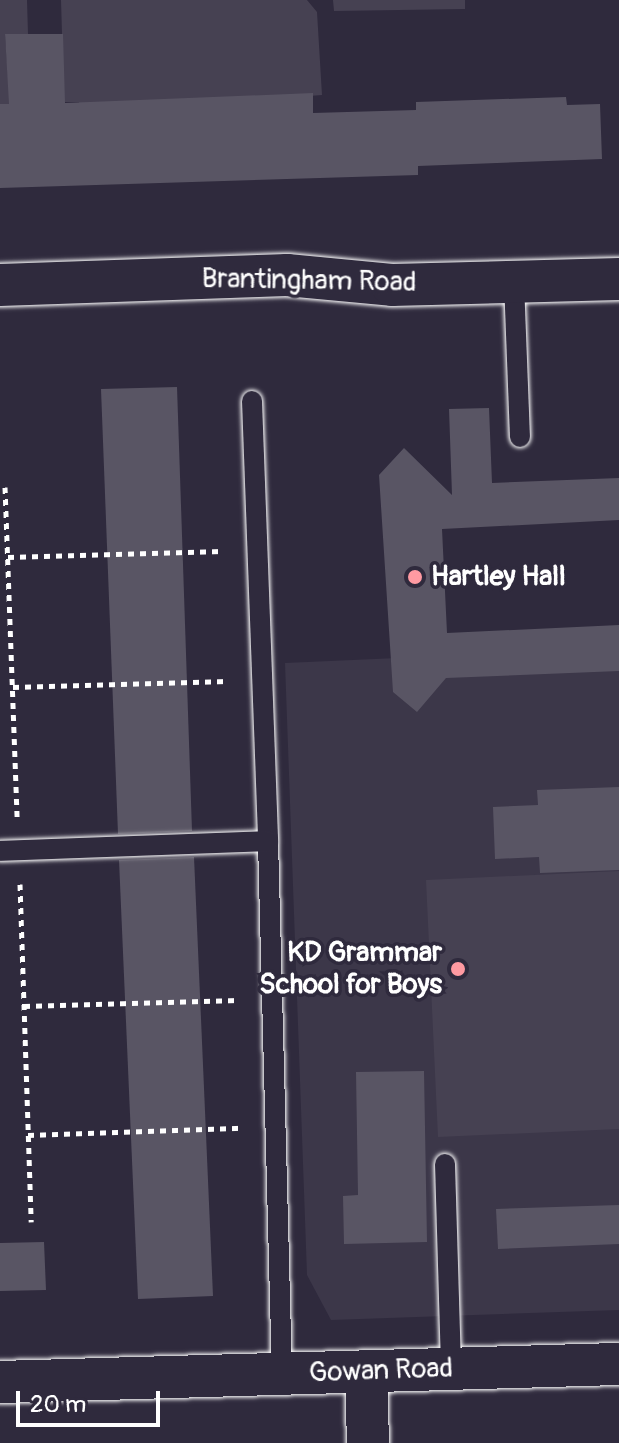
<!DOCTYPE html>
<html>
<head>
<meta charset="utf-8">
<style>
	body { margin:0 }
	#map { position:relative; width:619px; height:1443px; overflow:hidden; background:#2f2a3d; font-family:Pangolin,sans-serif }
	div>[style] { position:absolute }
	.built>* { inset:0; background:#3c3749 }
	.green>* { inset:0; background:#464152 }
	.building>* { inset:0; background:#595564 }
	.path>* { height:5px; margin-top:-2.5px; transform-origin:0; background:repeating-linear-gradient(90deg,#fff 0 6px,transparent 0 12px) }
	.roads { filter:drop-shadow(0 0 2px #fff) drop-shadow(0 0 2px #fff) }
	.service>* { height:20px; margin:-10px; padding:0 10px; transform-origin:10px; border-radius:10px; background:#2f2a3d }
	.minor>* { height:42px; margin:-21px; padding:0 21px; transform-origin:21px; border-radius:21px; background:#2f2a3d }
	.dots>* { width:22px; height:22px; translate:-50% -50%; box-sizing:border-box; border:4px solid #2f2a3d; border-radius:50% }
	span { translate:-50% -50%; white-space:nowrap; text-align:center; line-height:1.15; -webkit-text-stroke:7px #2f2a3d; paint-order:stroke }
	.street-label { font-size:28px; color:#fff }
	.poi-label { font-size:28px; color:#fff; font-weight:700 }
	.left { translate:0 -50%; text-align:left }
	.right { translate:-100% -50%; text-align:right }
	.scale { position:absolute; left:16px; top:1391px; width:144px; height:36px; box-sizing:border-box; border:4px solid #fff; border-top:0; padding-left:10px; font-size:24px; line-height:28px; white-space:nowrap; color:#fff; -webkit-text-stroke:6px #2f2a3d; paint-order:stroke }
</style>
</head>
<body>
<div id="map">
	<div class="built">
		<i style="clip-path:polygon(619px 648px,619px 1310px,331px 1320px,307px 1275px,285px 663px)"></i>
	</div>
	<div class="green">
		<i style="clip-path:polygon(0 0,27px 0,28px 34px,5px 34px,10px 104px,0 104px)"></i>
		<i style="clip-path:polygon(61px 0,307px 0,317px 12px,322px 95px,79px 114px,79px 102px,64px 102px)"></i>
		<i style="clip-path:polygon(333px 0,465px 0,465px 9px,334px 11px)"></i>
		<i style="clip-path:polygon(619px 871px,619px 1129px,438px 1137px,426px 880px)"></i>
	</div>
	<div class="building">
		<i style="clip-path:polygon(5px 34px,63px 34px,65px 103px,313px 93px,313px 113px,416px 110px,416px 102px,566px 97px,567px 105px,600px 104px,602px 159px,418px 166px,418px 175px,0 188px,0 104px,9px 104px)"></i>
		<i style="clip-path:polygon(177px 387px,192px 831px,118px 834px,101px 389px)"></i>
		<i style="clip-path:polygon(489px 408px,492px 483px,619px 478px,619px 520px,442px 529px,447px 633px,619px 625px,619px 671px,446px 678px,417px 712px,393px 692px,379px 475px,404px 448px,452px 495px,449px 409px)"></i>
		<i style="clip-path:polygon(619px 787px,619px 870px,540px 873px,539px 857px,495px 859px,493px 807px,538px 805px,537px 790px)"></i>
		<i style="clip-path:polygon(194px 857px,213px 1296px,138px 1299px,119px 860px)"></i>
		<i style="clip-path:polygon(424px 1071px,427px 1242px,344px 1244px,343px 1196px,358px 1195px,356px 1072px)"></i>
		<i style="clip-path:polygon(619px 1205px,619px 1244px,498px 1249px,496px 1209px)"></i>
		<i style="clip-path:polygon(44px 1242px,46px 1290px,0 1291px,0 1243px)"></i>
	</div>
	<div class="path">
		<i style="left:5px;top:487px;width:331px;rotate:87.9deg"></i>
		<i style="left:8px;top:557px;width:215px;rotate:-1.6deg"></i>
		<i style="left:13px;top:687px;width:215px;rotate:-1.6deg"></i>
		<i style="left:20px;top:884px;width:338px;rotate:88.1deg"></i>
		<i style="left:24px;top:1006px;width:215px;rotate:-1.6deg"></i>
		<i style="left:28px;top:1135px;width:215px;rotate:-1.9deg"></i>
	</div>
	<div class="roads">
		<div class="service">
			<i style="left:514px;top:282px;width:155px;rotate:87.8deg"></i>
			<i style="left:252px;top:401px;width:440px;rotate:87.9deg"></i>
			<i style="left:268px;top:841px;width:533px;rotate:88.5deg"></i>
			<i style="left:0;top:851px;width:268px;rotate:-2.1deg"></i>
			<i style="left:445px;top:1164px;width:205px;rotate:88.3deg"></i>
		</div>
		<div class="minor">
			<i style="left:0;top:285px;width:287px;rotate:-2deg"></i>
			<i style="left:287px;top:275px;width:105px;rotate:5.4deg"></i>
			<i style="left:392px;top:285px;width:227px;rotate:-1.5deg"></i>
			<i style="left:366px;top:1371px;width:72px;rotate:88.4deg"></i>
			<i style="left:0;top:1382px;width:619px;rotate:-1.67deg"></i>
		</div>
	</div>
	<div class="dots">
		<i style="left:415px;top:577px;background:#ff9aa2"></i>
		<i style="left:458px;top:969px;background:#ff9aa2"></i>
	</div>
	<div class="street-label">
		<span style="left:309px;top:281px;rotate:1deg">Brantingham Road</span>
		<span style="left:381px;top:1371px;rotate:-2deg">Gowan Road</span>
	</div>
	<div class="poi-label">
		<span class="left" style="left:431px;top:577px">Hartley Hall</span>
		<span class="right" style="left:442px;top:969px">KD Grammar<br>School for Boys</span>
	</div>
	<div class="scale">20 m</div>
</div>
</body>
</html>
